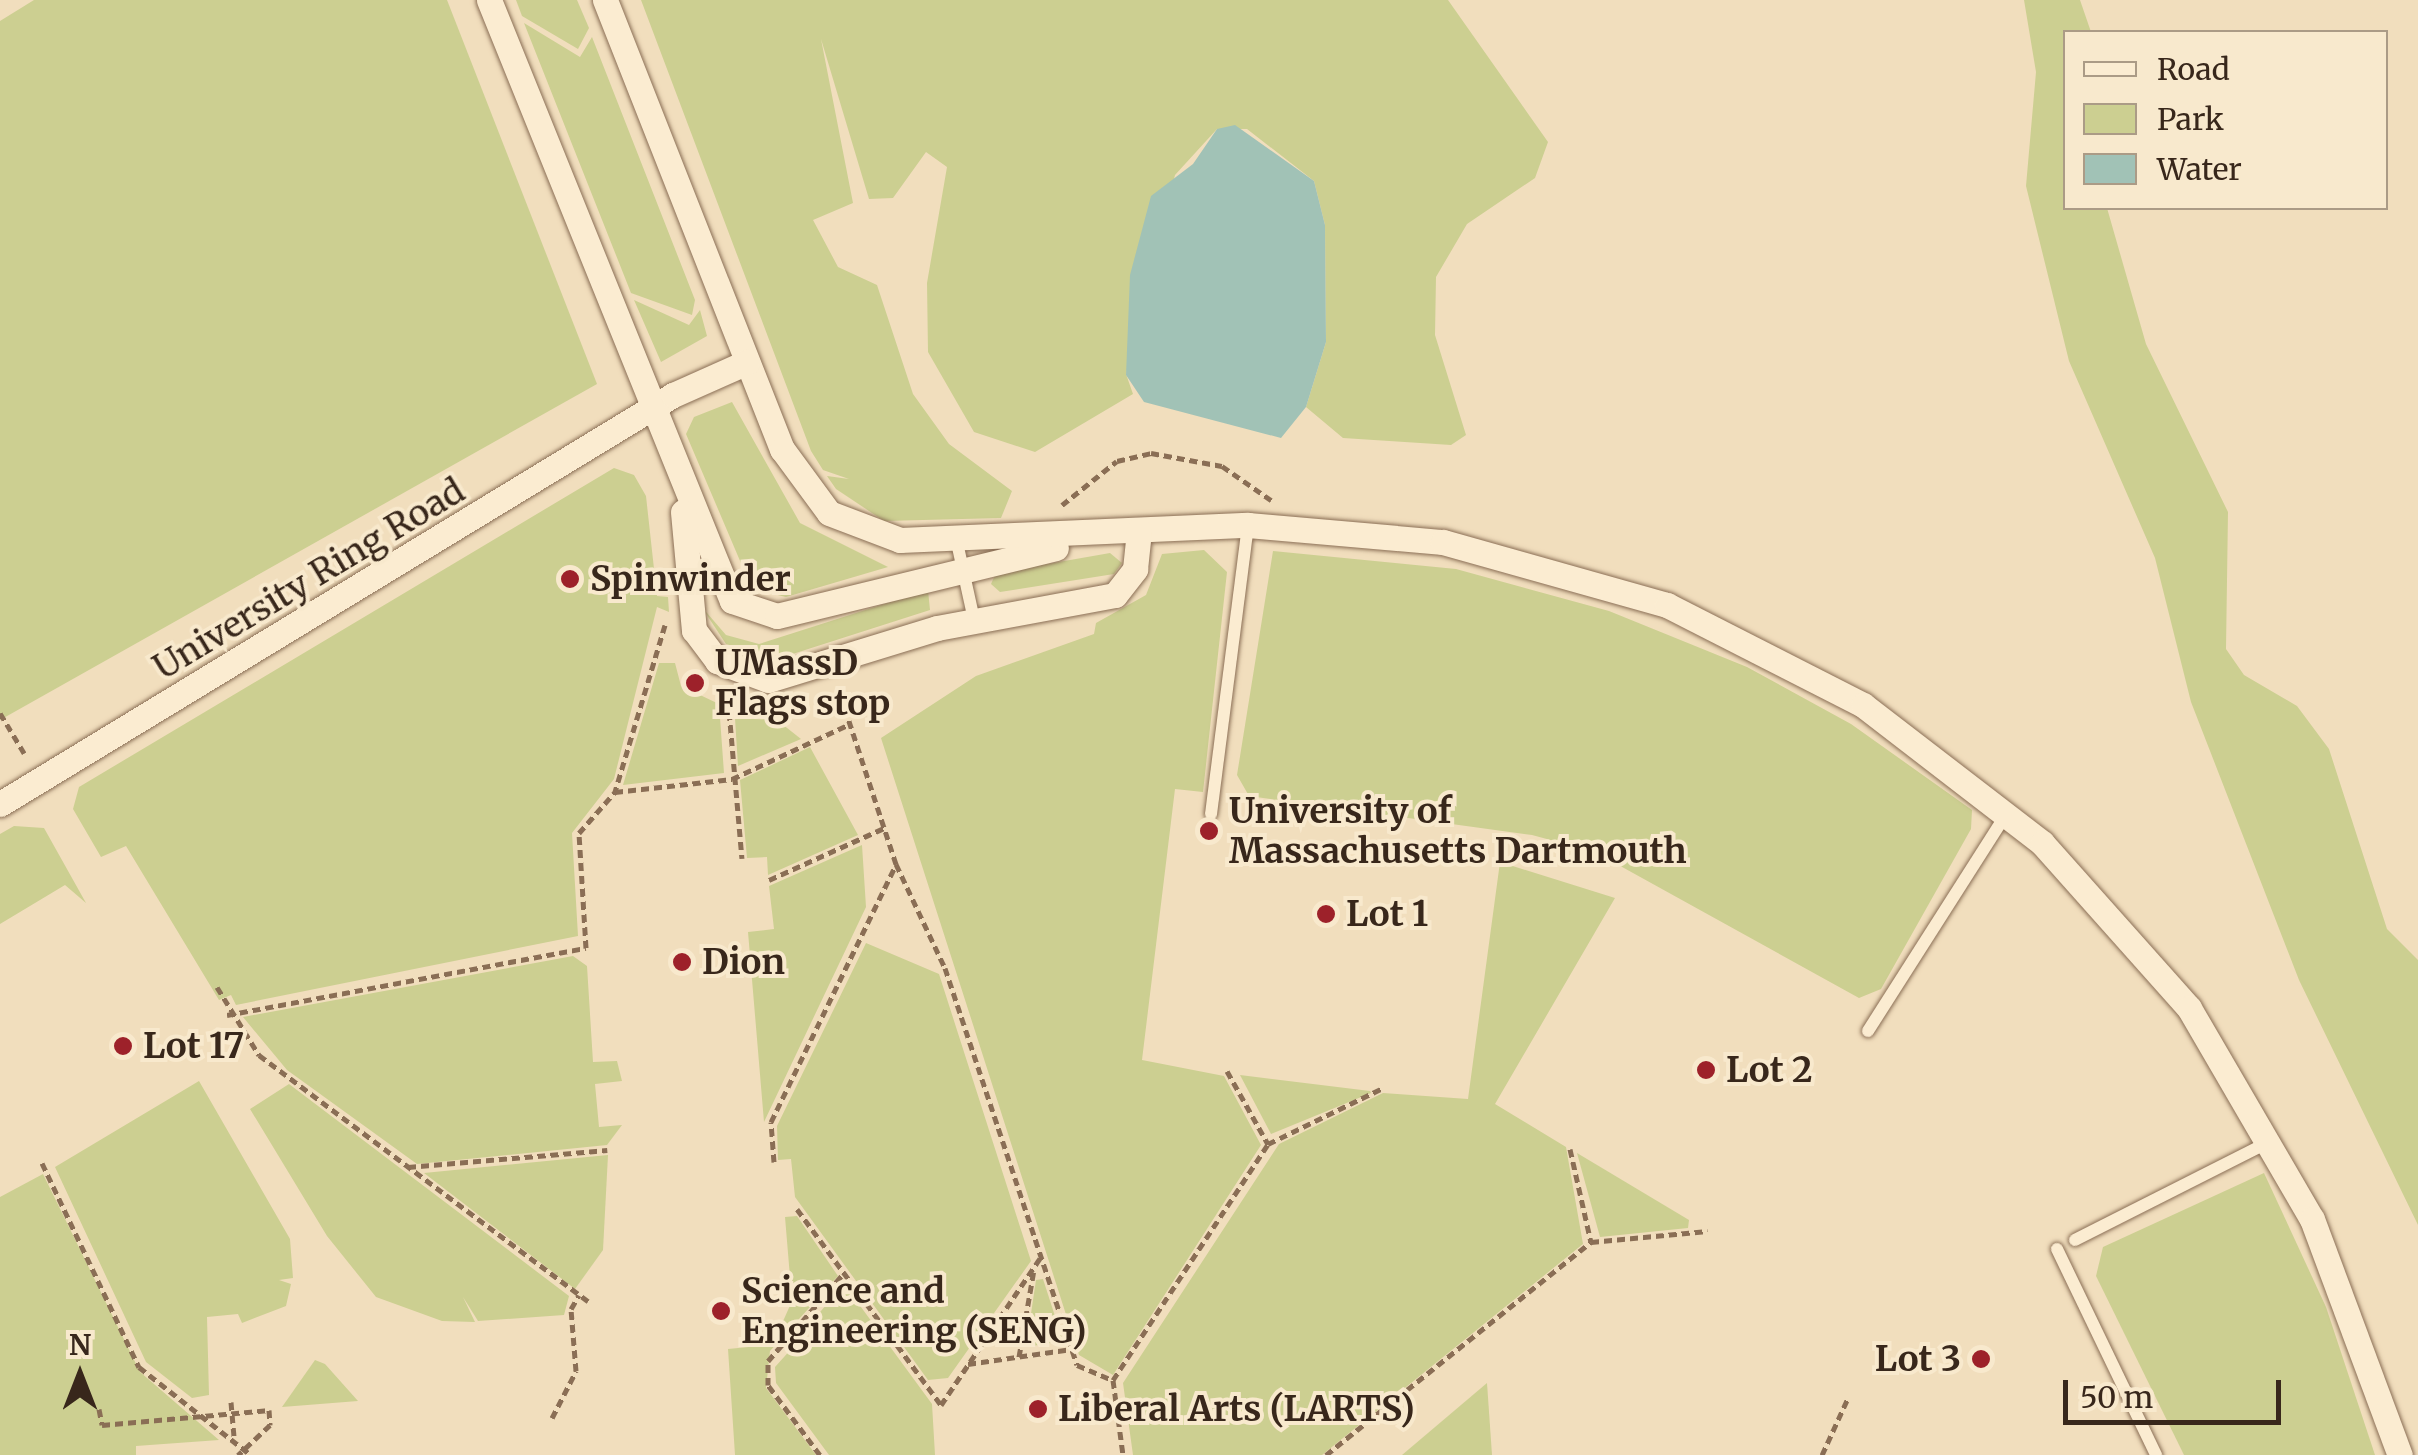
<!DOCTYPE html>
<html>
<head>
<meta charset="utf-8">
<style>
	body { margin:0 }
	#map { position:relative; width:2418px; height:1455px; overflow:hidden; background:#f1debd; font-family:Merriweather,serif }
	div>[style] { position:absolute }
	.green>* { inset:0; background:#cccf91 }
	.water>* { inset:0; background:#a1c2b6 }
	.path>* { height:5px; margin-top:-2.5px; transform-origin:0; background:repeating-linear-gradient(90deg,#8a6e55 0 8px,transparent 0 13px) }
	.roads { filter:drop-shadow(0 0 2px #8a6e55) drop-shadow(0 0 2px #8a6e55) }
	.lane>* { height:12px; margin:-6px; padding:0 6px; transform-origin:6px; border-radius:6px; background:#fbecd1 }
	.street>* { height:25px; margin:-12.5px; padding:0 12.5px; transform-origin:12.5px; border-radius:12.5px; background:#fbecd1 }
	.dots>* { width:28px; height:28px; translate:-50% -50%; box-sizing:border-box; border:5px solid #f8e9cd; border-radius:50% }
	span { translate:-50% -50%; white-space:nowrap; text-align:center; line-height:1.15; -webkit-text-stroke:8px #f8e9cd; paint-order:stroke }
	.street-label { font-size:35px; color:#38271b }
	.poi-label { font-size:35px; color:#38271b; font-weight:700 }
	.left { translate:0 -50%; text-align:left }
	.right { translate:-100% -50%; text-align:right }
	.legend { position:absolute; left:2063px; top:30px; width:325px; height:180px; box-sizing:border-box; background:#f8e9cd; border:2px solid #ab9b86; margin:0; padding:12px 18px; list-style:none; font-size:30px; color:#38271b }
	.legend li { display:flex; align-items:center; gap:20px; height:50px }
	.legend b { width:50px; border:2px solid #ab9b86 }
	.north { position:absolute; left:30px; top:1325px; width:100px; height:100px; -webkit-text-stroke:8px #f8e9cd; paint-order:stroke; rotate:0deg; font-size:28px; font-weight:700; line-height:40px; text-align:center; color:#38271b }
	.north::after { content:''; display:block; margin:auto; width:35px; height:45px; background:#38271b; clip-path:polygon(50% 0,100% 100%,50% 72%,0 100%) }
	.scale { position:absolute; left:2063px; top:1380px; width:218px; height:45px; box-sizing:border-box; border:5px solid #38271b; border-top:0; padding-left:12px; font-size:30px; line-height:35px; white-space:nowrap; color:#38271b; -webkit-text-stroke:8px #f8e9cd; paint-order:stroke }
</style>
</head>
<body>
<div id="map">
	<div class="green">
		<i style="clip-path:polygon(34px 0,447px 0,597px 384px,0 720px,0 21px)"></i>
		<i style="clip-path:polygon(516px 0,577px 0,589px 28px,578px 49px,522px 16px)"></i>
		<i style="clip-path:polygon(641px 0,1448px 0,1548px 142px,1535px 178px,1467px 224px,1436px 277px,1435px 335px,1466px 435px,1451px 445px,1343px 438px,1306px 407px,1326px 342px,1325px 225px,1314px 181px,1247px 129px,1217px 129px,1175px 175px,1126px 374px,1133px 394px,1035px 452px,974px 432px,928px 352px,927px 283px,947px 167px,926px 152px,893px 198px,869px 199px,821px 39px,853px 203px,813px 220px,838px 267px,877px 285px,913px 394px,949px 444px,1012px 491px,1001px 518px,884px 521px,836px 489px,827px 476px,849px 479px,823px 470px,811px 451px)"></i>
		<i style="clip-path:polygon(2024px 0,2080px 0,2091px 32px,2066px 32px,2066px 208px,2107px 208px,2146px 344px,2228px 512px,2226px 649px,2244px 675px,2297px 706px,2329px 749px,2387px 929px,2418px 960px,2418px 1225px,2299px 980px,2191px 702px,2155px 558px,2069px 361px,2026px 186px,2036px 72px)"></i>
		<i style="clip-path:polygon(524px 23px,580px 57px,592px 37px,695px 300px,692px 315px,631px 293px)"></i>
		<i style="clip-path:polygon(634px 300px,689px 325px,700px 310px,707px 336px,661px 362px)"></i>
		<i style="clip-path:polygon(732px 402px,800px 523px,888px 567px,786px 597px,752px 589px,686px 434px,694px 417px)"></i>
		<i style="clip-path:polygon(614px 468px,634px 475px,646px 496px,657px 596px,668px 597px,669px 612px,657px 607px,614px 779px,572px 833px,578px 936px,236px 1005px,231px 995px,219px 1000px,126px 846px,101px 857px,73px 809px,79px 787px)"></i>
		<i style="clip-path:polygon(1204px 550px,1227px 572px,1203px 792px,1175px 789px,1142px 1060px,1224px 1076px,1261px 1145px,1113px 1375px,1079px 1355px,881px 738px,976px 676px,1094px 634px,1096px 623px,1146px 595px,1162px 554px)"></i>
		<i style="clip-path:polygon(1273px 551px,1456px 569px,1609px 611px,1747px 667px,1851px 724px,1972px 810px,1971px 829px,1881px 989px,1859px 998px,1595px 852px,1532px 835px,1249px 796px,1237px 775px)"></i>
		<i style="clip-path:polygon(1110px 553px,1122px 563px,1114px 574px,1000px 592px,991px 584px,996px 573px)"></i>
		<i style="clip-path:polygon(928px 590px,930px 610px,777px 659px,726px 644px,701px 606px,726px 635px,759px 644px)"></i>
		<i style="clip-path:polygon(659px 663px,675px 663px,681px 686px,719px 704px,724px 773px,623px 785px)"></i>
		<i style="clip-path:polygon(735px 718px,777px 720px,801px 739px,738px 766px)"></i>
		<i style="clip-path:polygon(810px 747px,858px 835px,768px 875px,767px 857px,747px 858px,740px 780px)"></i>
		<i style="clip-path:polygon(14px 826px,44px 828px,86px 903px,65px 885px,0 924px,0 834px)"></i>
		<i style="clip-path:polygon(862px 845px,866px 907px,764px 1122px,748px 932px,774px 929px,769px 886px)"></i>
		<i style="clip-path:polygon(1500px 862px,1615px 898px,1495px 1104px,1566px 1147px,1583px 1244px,1322px 1455px,1133px 1455px,1123px 1383px,1279px 1144px,1383px 1093px,1468px 1099px)"></i>
		<i style="clip-path:polygon(866px 943px,939px 974px,1031px 1261px,948px 1378px,928px 1380px,795px 1197px,791px 1159px,778px 1160px,777px 1126px)"></i>
		<i style="clip-path:polygon(573px 956px,587px 966px,593px 1062px,617px 1061px,622px 1081px,595px 1084px,599px 1127px,622px 1125px,607px 1145px,417px 1164px,287px 1070px,243px 1017px)"></i>
		<i style="clip-path:polygon(1240px 1075px,1370px 1091px,1371px 1093px,1271px 1134px)"></i>
		<i style="clip-path:polygon(199px 1081px,290px 1239px,293px 1278px,279px 1280px,291px 1284px,286px 1306px,242px 1323px,238px 1314px,207px 1317px,209px 1395px,192px 1398px,146px 1362px,55px 1167px)"></i>
		<i style="clip-path:polygon(289px 1084px,569px 1296px,564px 1315px,478px 1321px,463px 1297px,475px 1322px,442px 1321px,376px 1297px,327px 1236px,250px 1109px)"></i>
		<i style="clip-path:polygon(1577px 1153px,1689px 1220px,1688px 1228px,1600px 1237px)"></i>
		<i style="clip-path:polygon(608px 1155px,603px 1250px,575px 1289px,424px 1173px)"></i>
		<i style="clip-path:polygon(2264px 1173px,2326px 1307px,2375px 1455px,2184px 1455px,2096px 1276px,2103px 1247px)"></i>
		<i style="clip-path:polygon(43px 1174px,140px 1372px,219px 1440px,136px 1446px,136px 1455px,0 1455px,0 1197px)"></i>
		<i style="clip-path:polygon(797px 1216px,838px 1276px,770px 1351px,766px 1388px,816px 1455px,735px 1455px,728px 1349px,770px 1345px,784px 1319px,792px 1301px,785px 1217px)"></i>
		<i style="clip-path:polygon(1043px 1279px,1063px 1341px,1026px 1347px,1036px 1280px)"></i>
		<i style="clip-path:polygon(837px 1292px,850px 1292px,932px 1404px,935px 1455px,829px 1455px,776px 1383px,775px 1367px,793px 1347px,811px 1345px,810px 1324px)"></i>
		<i style="clip-path:polygon(315px 1360px,325px 1364px,358px 1401px,282px 1407px)"></i>
		<i style="clip-path:polygon(1487px 1383px,1492px 1455px,1402px 1455px)"></i>
	</div>
	<div class="water">
		<i style="clip-path:polygon(1235px 125px,1314px 181px,1325px 225px,1326px 342px,1306px 407px,1281px 438px,1144px 402px,1126px 375px,1130px 275px,1151px 196px,1193px 164px,1217px 129px)"></i>
	</div>
	<div class="path">
		<i style="left:1062px;top:505px;width:70px;rotate:-38.7deg"></i>
		<i style="left:1117px;top:461px;width:35px;rotate:-13deg"></i>
		<i style="left:1151px;top:453px;width:72px;rotate:10.4deg"></i>
		<i style="left:1222px;top:466px;width:60px;rotate:34.8deg"></i>
		<i style="left:665px;top:625px;width:174px;rotate:106.7deg"></i>
		<i style="left:615px;top:792px;width:118px;rotate:-6.3deg"></i>
		<i style="left:732px;top:779px;width:130px;rotate:-25deg"></i>
		<i style="left:728px;top:699px;width:160px;rotate:85deg"></i>
		<i style="left:0;top:713px;width:47px;rotate:59deg"></i>
		<i style="left:896px;top:864px;width:115px;rotate:64.8deg"></i>
		<i style="left:945px;top:968px;width:418px;rotate:71.6deg"></i>
		<i style="left:1077px;top:1365px;width:39px;rotate:23deg"></i>
		<i style="left:1113px;top:1380px;width:76px;rotate:82.4deg"></i>
		<i style="left:769px;top:880px;width:126px;rotate:-24.3deg"></i>
		<i style="left:217px;top:987px;width:80px;rotate:58.3deg"></i>
		<i style="left:259px;top:1055px;width:411px;rotate:36.8deg"></i>
		<i style="left:227px;top:1015px;width:365px;rotate:-10.6deg"></i>
		<i style="left:586px;top:948px;width:115px;rotate:-93.5deg"></i>
		<i style="left:579px;top:833px;width:55px;rotate:-48.7deg"></i>
		<i style="left:1227px;top:1071px;width:84px;rotate:60.7deg"></i>
		<i style="left:1570px;top:1149px;width:95px;rotate:77.3deg"></i>
		<i style="left:774px;top:1162px;width:40px;rotate:-94.3deg"></i>
		<i style="left:771px;top:1122px;width:287px;rotate:-64.1deg"></i>
		<i style="left:896px;top:864px;width:182px;rotate:-108.2deg"></i>
		<i style="left:42px;top:1163px;width:226px;rotate:64.6deg"></i>
		<i style="left:139px;top:1367px;width:142px;rotate:38.2deg"></i>
		<i style="left:408px;top:1167px;width:200px;rotate:-4.9deg"></i>
		<i style="left:797px;top:1209px;width:243px;rotate:53.7deg"></i>
		<i style="left:941px;top:1405px;width:179px;rotate:-56deg"></i>
		<i style="left:1019px;top:1357px;width:89px;rotate:-80.3deg"></i>
		<i style="left:968px;top:1364px;width:105px;rotate:-8.2deg"></i>
		<i style="left:1113px;top:1380px;width:282px;rotate:-56.7deg"></i>
		<i style="left:1268px;top:1144px;width:126px;rotate:-26deg"></i>
		<i style="left:231px;top:1402px;width:37px;rotate:85deg"></i>
		<i style="left:99px;top:1409px;width:16px;rotate:79deg"></i>
		<i style="left:102px;top:1425px;width:168px;rotate:-5.1deg"></i>
		<i style="left:269px;top:1410px;width:15px;rotate:86deg"></i>
		<i style="left:270px;top:1425px;width:44px;rotate:136.8deg"></i>
		<i style="left:552px;top:1418px;width:53px;rotate:-62.9deg"></i>
		<i style="left:576px;top:1371px;width:62px;rotate:-94.6deg"></i>
		<i style="left:571px;top:1309px;width:16px;rotate:-60deg"></i>
		<i style="left:820px;top:1455px;width:87px;rotate:-126.6deg"></i>
		<i style="left:768px;top:1385px;width:24px;rotate:-90deg"></i>
		<i style="left:768px;top:1361px;width:115px;rotate:-49.2deg"></i>
		<i style="left:1326px;top:1455px;width:340px;rotate:-38.8deg"></i>
		<i style="left:1591px;top:1242px;width:117px;rotate:-5.4deg"></i>
		<i style="left:1822px;top:1455px;width:63px;rotate:-65.5deg"></i>
	</div>
	<div class="roads">
		<div class="lane">
			<i style="left:956px;top:538px;width:84px;rotate:77.6deg"></i>
			<i style="left:1211px;top:814px;width:291px;rotate:-82.7deg"></i>
			<i style="left:1868px;top:1031px;width:257px;rotate:-57.5deg"></i>
			<i style="left:2075px;top:1240px;width:217px;rotate:-26.8deg"></i>
			<i style="left:2057px;top:1249px;width:229px;rotate:64.3deg"></i>
		</div>
		<div class="street">
			<i style="left:489px;top:0;width:648px;rotate:67.99deg"></i>
			<i style="left:732px;top:601px;width:47px;rotate:18.4deg"></i>
			<i style="left:777px;top:616px;width:287px;rotate:-13.7deg"></i>
			<i style="left:605px;top:0;width:483px;rotate:68.5deg"></i>
			<i style="left:782px;top:449px;width:79px;rotate:53.7deg"></i>
			<i style="left:829px;top:513px;width:76px;rotate:20.8deg"></i>
			<i style="left:900px;top:540px;width:348px;rotate:-2.5deg"></i>
			<i style="left:1248px;top:525px;width:196px;rotate:5deg"></i>
			<i style="left:1443px;top:542px;width:233px;rotate:15.7deg"></i>
			<i style="left:1667px;top:605px;width:220px;rotate:27deg"></i>
			<i style="left:1863px;top:705px;width:226px;rotate:37.6deg"></i>
			<i style="left:2042px;top:843px;width:221px;rotate:48.3deg"></i>
			<i style="left:2189px;top:1008px;width:244px;rotate:59.8deg"></i>
			<i style="left:2312px;top:1219px;width:252px;rotate:69.6deg"></i>
			<i style="left:683px;top:512px;width:119px;rotate:84.7deg"></i>
			<i style="left:694px;top:630px;width:39px;rotate:53deg"></i>
			<i style="left:717px;top:661px;width:54px;rotate:20.4deg"></i>
			<i style="left:768px;top:680px;width:177px;rotate:-17.1deg"></i>
			<i style="left:937px;top:628px;width:181px;rotate:-10.5deg"></i>
			<i style="left:1115px;top:595px;width:33px;rotate:-52deg"></i>
			<i style="left:1135px;top:569px;width:39px;rotate:-84deg"></i>
			<i style="left:0;top:804px;width:788px;rotate:-31.29deg"></i>
			<i style="left:673px;top:395px;width:81px;rotate:-24deg"></i>
		</div>
	</div>
	<div class="dots">
		<i style="left:570px;top:579px;background:#9d212a"></i>
		<i style="left:695px;top:683px;background:#9d212a"></i>
		<i style="left:1209px;top:831px;background:#9d212a"></i>
		<i style="left:1326px;top:914px;background:#9d212a"></i>
		<i style="left:682px;top:962px;background:#9d212a"></i>
		<i style="left:123px;top:1046px;background:#9d212a"></i>
		<i style="left:1706px;top:1070px;background:#9d212a"></i>
		<i style="left:721px;top:1311px;background:#9d212a"></i>
		<i style="left:1981px;top:1359px;background:#9d212a"></i>
		<i style="left:1038px;top:1409px;background:#9d212a"></i>
	</div>
	<div class="street-label">
		<span style="left:309px;top:579px;rotate:-31deg">University Ring Road</span>
	</div>
	<div class="poi-label">
		<span class="left" style="left:590px;top:579px">Spinwinder</span>
		<span class="left" style="left:715px;top:683px">UMassD<br>Flags stop</span>
		<span class="left" style="left:1229px;top:831px">University of<br>Massachusetts Dartmouth</span>
		<span class="left" style="left:1346px;top:914px">Lot 1</span>
		<span class="left" style="left:702px;top:962px">Dion</span>
		<span class="left" style="left:143px;top:1046px">Lot 17</span>
		<span class="left" style="left:1726px;top:1070px">Lot 2</span>
		<span class="left" style="left:741px;top:1311px">Science and<br>Engineering (SENG)</span>
		<span class="right" style="left:1961px;top:1359px">Lot 3</span>
		<span class="left" style="left:1058px;top:1409px">Liberal Arts (LARTS)</span>
	</div>
	<ul class="legend">
	<li><b style="height:12px;background:#fbecd1"></b>Road</li>
	<li><b style="height:28px;background:#cccf91"></b>Park</li>
	<li><b style="height:28px;background:#a1c2b6"></b>Water</li>
	</ul>
	<div class="north">N</div>
	<div class="scale">50 m</div>
</div>
</body>
</html>
